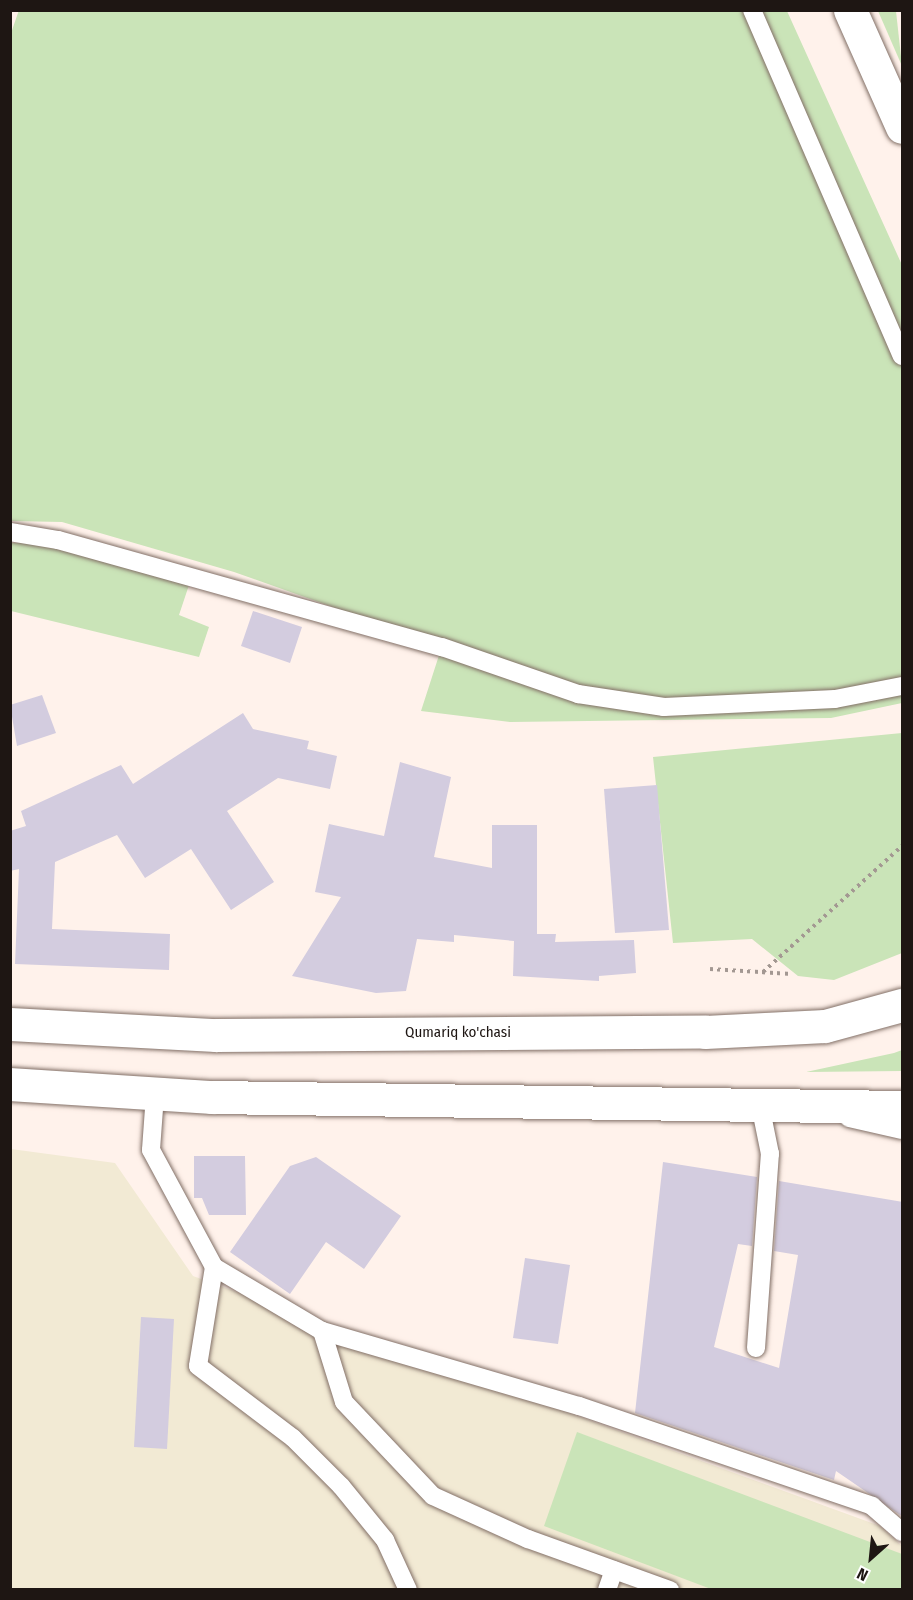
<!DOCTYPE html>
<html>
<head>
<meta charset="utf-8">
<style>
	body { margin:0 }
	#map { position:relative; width:913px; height:1600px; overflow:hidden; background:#fff2eb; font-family:"Fira Sans Condensed",sans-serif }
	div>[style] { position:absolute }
	.industrial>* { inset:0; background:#f2ead4 }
	.green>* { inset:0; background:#cae4b8 }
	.building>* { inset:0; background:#d3ccdf }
	.path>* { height:4px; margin-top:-2px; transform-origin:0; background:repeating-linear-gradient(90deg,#a39892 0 3px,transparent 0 7.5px) }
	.roads { filter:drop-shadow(0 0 2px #826f66) drop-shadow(0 0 2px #826f66) }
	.lane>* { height:18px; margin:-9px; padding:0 9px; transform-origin:9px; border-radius:9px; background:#fff }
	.primary>* { height:33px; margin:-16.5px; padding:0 16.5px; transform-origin:16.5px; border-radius:16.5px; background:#fff }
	span { translate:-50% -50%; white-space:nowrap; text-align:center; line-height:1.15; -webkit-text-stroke:4.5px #fff; paint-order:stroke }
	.street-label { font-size:15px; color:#1e1613 }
	.frame { position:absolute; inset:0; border:12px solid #1e1613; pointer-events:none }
	.north { position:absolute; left:841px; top:1528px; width:60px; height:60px; -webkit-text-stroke:4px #fff; paint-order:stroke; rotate:207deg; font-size:16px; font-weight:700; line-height:24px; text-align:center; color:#1e1613 }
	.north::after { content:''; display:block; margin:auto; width:21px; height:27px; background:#1e1613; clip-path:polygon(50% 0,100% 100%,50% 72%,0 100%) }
</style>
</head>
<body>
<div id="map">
	<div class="industrial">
		<i style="clip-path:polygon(11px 1149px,115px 1163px,193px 1276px,880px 1526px,902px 1546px,902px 1589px,11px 1590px)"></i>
	</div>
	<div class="green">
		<i style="clip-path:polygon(19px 10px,787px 11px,902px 265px,902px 703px,831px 718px,510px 722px,421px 711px,442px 646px,234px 572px,62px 522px,11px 521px,10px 36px)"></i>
		<i style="clip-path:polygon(878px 11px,896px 11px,902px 66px)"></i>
		<i style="clip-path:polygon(11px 543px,43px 543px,189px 585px,179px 615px,209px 627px,199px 657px,11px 611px)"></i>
		<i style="clip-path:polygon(902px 733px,902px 953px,834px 980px,798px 976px,752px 939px,673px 943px,653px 757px)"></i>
		<i style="clip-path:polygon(902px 1050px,902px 1071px,806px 1072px,894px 1053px)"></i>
		<i style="clip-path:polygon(577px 1432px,902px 1554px,902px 1589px,711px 1589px,544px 1526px)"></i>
	</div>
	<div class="building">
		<i style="clip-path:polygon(253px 611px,302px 627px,290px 663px,241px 646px)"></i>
		<i style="clip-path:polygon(42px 695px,56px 733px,17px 746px,10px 705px)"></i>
		<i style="clip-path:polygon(243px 713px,253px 729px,309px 741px,307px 749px,337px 756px,330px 789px,278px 778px,227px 811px,274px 882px,231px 910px,191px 849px,145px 878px,117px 835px,55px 862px,52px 929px,170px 934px,169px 970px,15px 964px,19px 869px,10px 871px,10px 831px,26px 826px,21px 811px,121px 765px,133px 784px)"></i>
		<i style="clip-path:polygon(400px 762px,451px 777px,434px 857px,492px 868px,492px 825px,537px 825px,537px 934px,556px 934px,555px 942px,634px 940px,636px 973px,599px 976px,599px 981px,513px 976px,514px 941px,454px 935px,454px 942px,417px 939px,406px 991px,376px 993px,292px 976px,341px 897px,315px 892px,329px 824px,384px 836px)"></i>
		<i style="clip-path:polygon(657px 785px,669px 930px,615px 933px,604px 789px)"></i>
		<i style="clip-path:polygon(194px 1156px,245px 1156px,246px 1215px,209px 1215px,202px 1198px,194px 1198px)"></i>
		<i style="clip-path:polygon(316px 1157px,401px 1216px,364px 1269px,326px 1242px,290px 1294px,230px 1252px,290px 1166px)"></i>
		<i style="clip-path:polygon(663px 1162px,757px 1177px,752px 1246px,738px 1244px,714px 1347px,779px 1368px,798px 1255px,774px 1251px,779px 1181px,903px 1202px,903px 1517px,836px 1471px,834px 1480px,635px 1413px)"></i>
		<i style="clip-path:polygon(525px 1258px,570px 1265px,558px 1344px,513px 1338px)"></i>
		<i style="clip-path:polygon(141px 1317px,174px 1319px,167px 1449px,134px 1447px)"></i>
	</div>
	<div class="path">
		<i style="left:710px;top:969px;width:82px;rotate:3.5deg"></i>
		<i style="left:763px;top:972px;width:188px;rotate:-42.2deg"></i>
	</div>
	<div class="roads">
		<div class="lane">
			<i style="left:752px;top:10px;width:377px;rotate:66.6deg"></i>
			<i style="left:10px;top:532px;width:49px;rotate:9.5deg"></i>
			<i style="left:58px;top:540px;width:399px;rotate:15.6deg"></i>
			<i style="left:442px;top:647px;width:144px;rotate:19.1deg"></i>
			<i style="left:578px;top:694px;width:87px;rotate:8.6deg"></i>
			<i style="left:664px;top:707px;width:171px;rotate:-2.7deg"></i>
			<i style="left:835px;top:699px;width:68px;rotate:-11deg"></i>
			<i style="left:155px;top:1095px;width:55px;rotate:94.2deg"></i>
			<i style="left:151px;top:1150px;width:133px;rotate:61.7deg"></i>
			<i style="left:214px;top:1267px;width:126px;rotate:30.7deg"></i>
			<i style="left:322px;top:1331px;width:268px;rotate:16.3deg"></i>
			<i style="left:579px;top:1406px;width:310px;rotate:18.8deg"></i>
			<i style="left:872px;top:1506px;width:40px;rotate:41deg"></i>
			<i style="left:849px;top:1118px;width:54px;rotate:12.8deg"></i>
			<i style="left:214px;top:1267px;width:100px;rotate:99.2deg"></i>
			<i style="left:198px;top:1366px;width:119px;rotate:37.2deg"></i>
			<i style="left:293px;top:1438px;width:68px;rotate:45deg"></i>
			<i style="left:341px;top:1486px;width:70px;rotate:50.8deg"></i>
			<i style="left:385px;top:1540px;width:55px;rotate:65.3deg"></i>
			<i style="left:322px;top:1331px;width:74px;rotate:72.8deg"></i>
			<i style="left:344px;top:1402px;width:129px;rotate:46.6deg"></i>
			<i style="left:433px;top:1496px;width:104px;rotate:24.4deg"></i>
			<i style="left:528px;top:1539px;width:151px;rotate:19.8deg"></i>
			<i style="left:756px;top:1348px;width:195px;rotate:-85.9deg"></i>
			<i style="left:770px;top:1154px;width:50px;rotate:-101.5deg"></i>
			<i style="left:607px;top:1590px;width:21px;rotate:-71deg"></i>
		</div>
		<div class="primary">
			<i style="left:850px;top:10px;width:128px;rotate:66deg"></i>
			<i style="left:10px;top:1024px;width:206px;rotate:3.1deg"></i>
			<i style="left:216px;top:1035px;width:489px;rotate:-0.4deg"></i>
			<i style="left:705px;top:1032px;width:120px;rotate:-2.9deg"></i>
			<i style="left:825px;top:1026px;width:80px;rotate:-15.3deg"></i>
			<i style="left:10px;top:1084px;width:202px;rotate:3.7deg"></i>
			<i style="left:212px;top:1097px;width:690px;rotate:0.83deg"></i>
		</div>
	</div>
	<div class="street-label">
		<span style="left:458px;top:1033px">Qumariq ko'chasi</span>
	</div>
	<div class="frame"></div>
	<div class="north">N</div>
</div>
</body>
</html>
